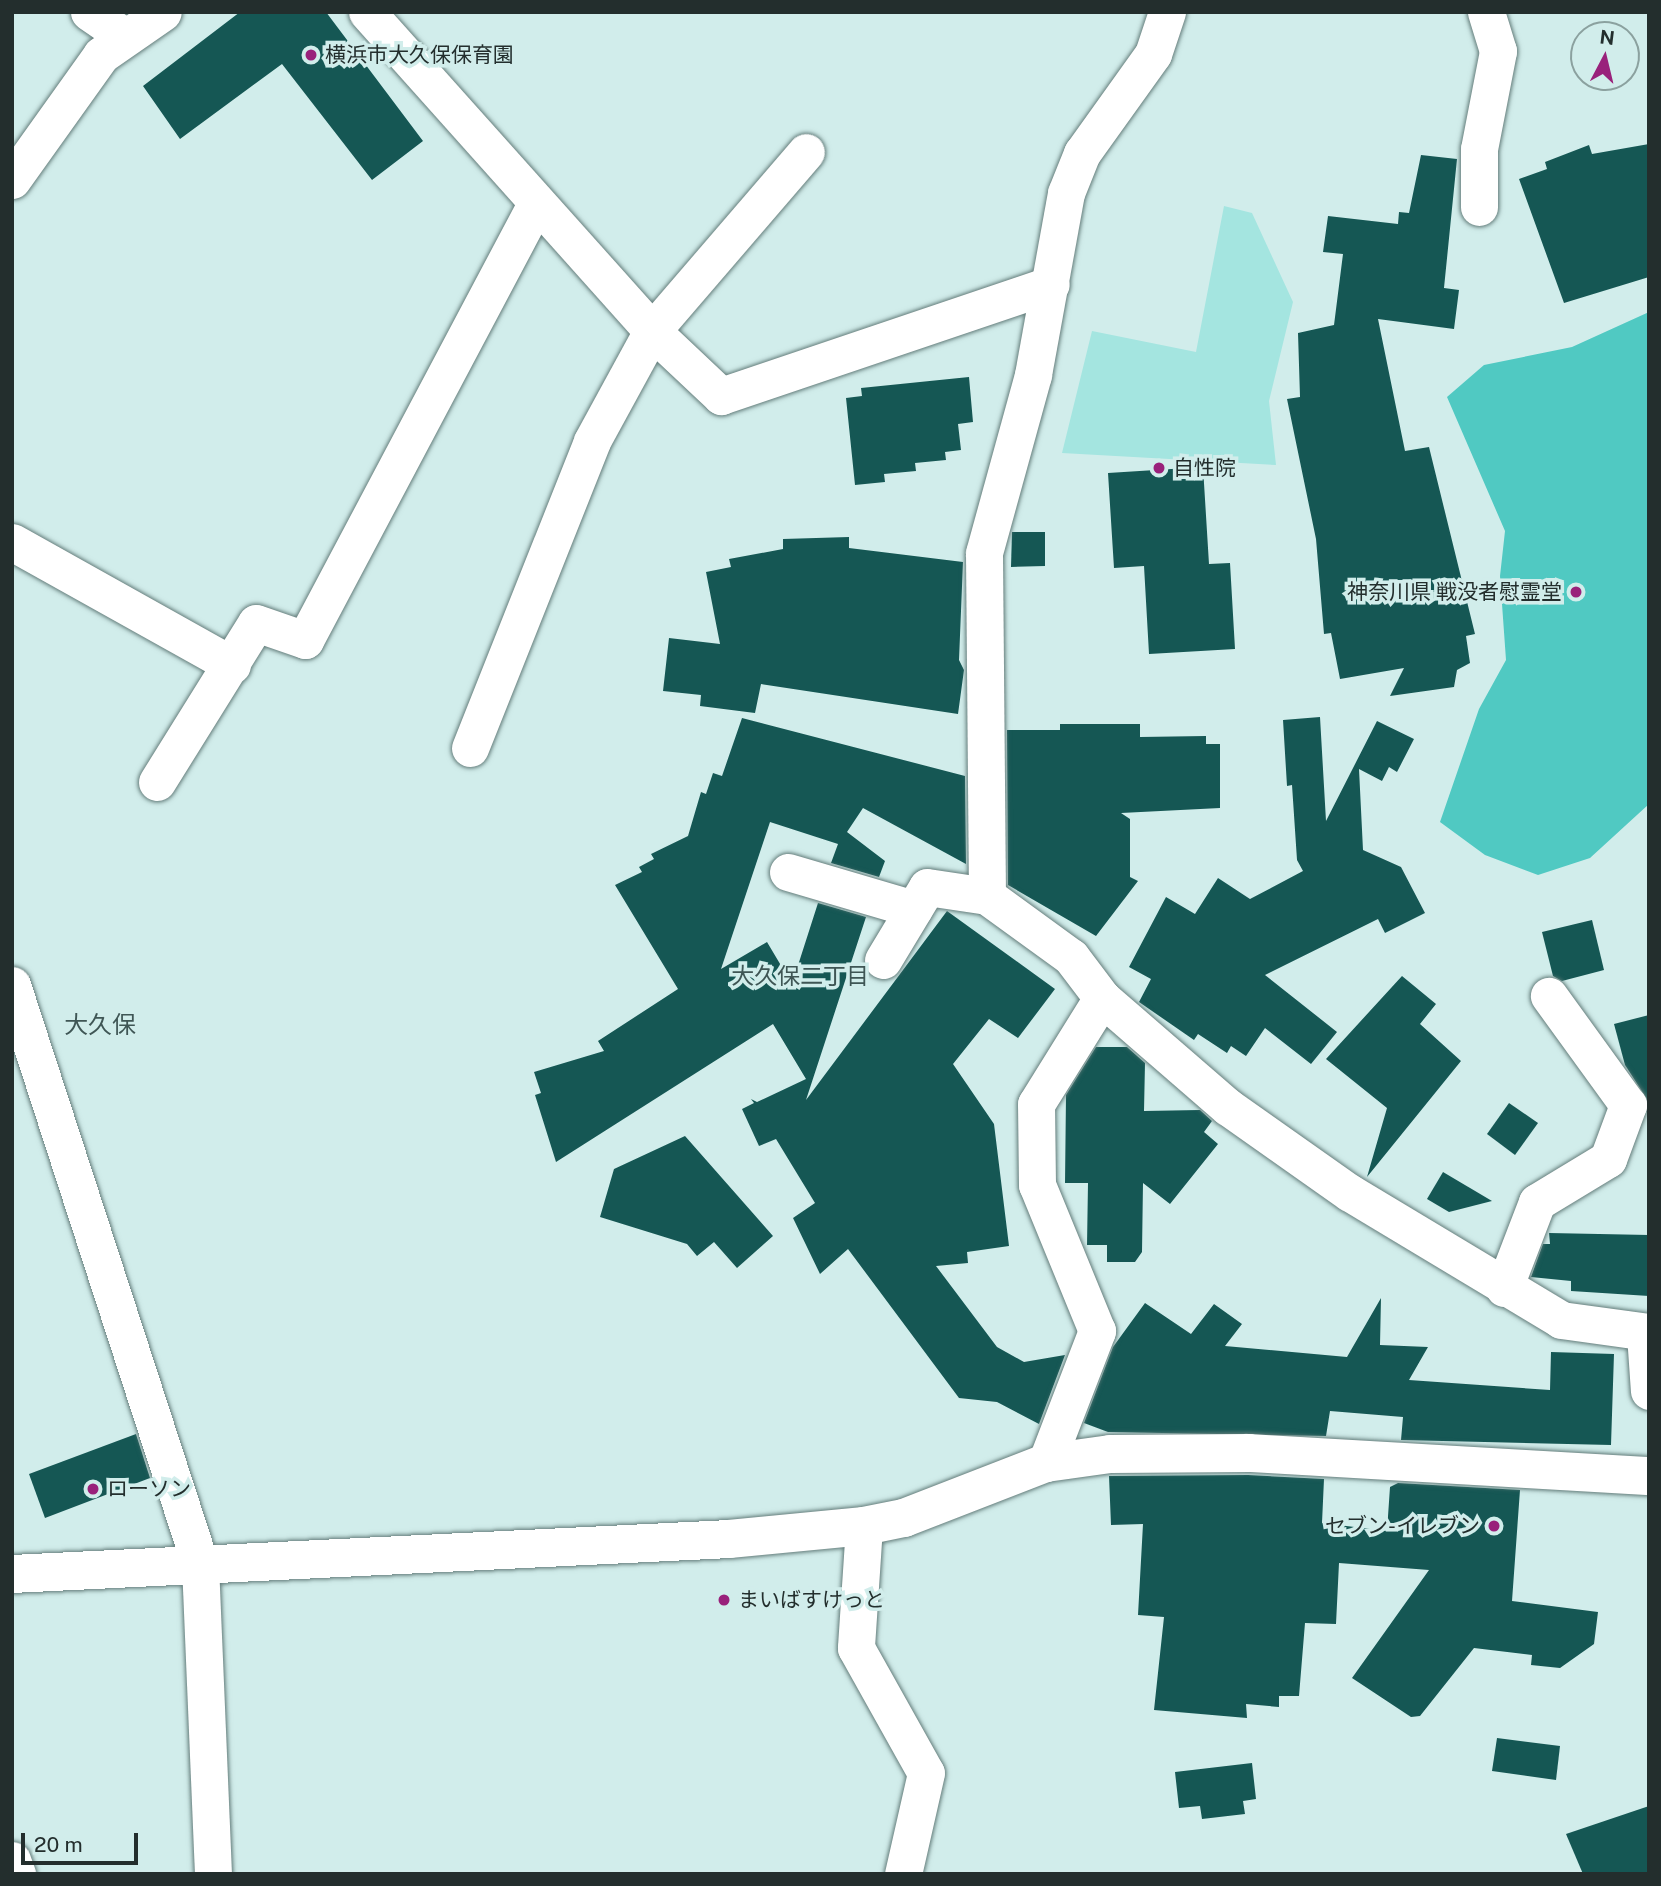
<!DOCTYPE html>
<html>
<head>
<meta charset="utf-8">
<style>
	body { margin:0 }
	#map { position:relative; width:1661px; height:1886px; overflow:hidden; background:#d1edeb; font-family:"Public Sans","Noto Sans JP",sans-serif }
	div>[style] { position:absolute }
	.green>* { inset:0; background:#a4e5e0 }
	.forest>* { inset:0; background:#50c9c2 }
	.building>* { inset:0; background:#155754 }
	.roads { filter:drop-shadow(0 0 2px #647d7b) drop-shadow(0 0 2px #647d7b) }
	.street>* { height:37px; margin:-18.5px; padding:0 18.5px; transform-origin:18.5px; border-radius:18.5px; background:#fff }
	.secondary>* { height:38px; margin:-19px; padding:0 19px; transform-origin:19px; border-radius:19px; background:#fff }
	.dots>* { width:19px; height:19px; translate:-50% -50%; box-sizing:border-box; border:4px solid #d1edeb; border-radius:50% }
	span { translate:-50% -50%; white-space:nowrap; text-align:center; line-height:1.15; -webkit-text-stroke:7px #d1edeb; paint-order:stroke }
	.poi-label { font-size:21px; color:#232e2d }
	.left { translate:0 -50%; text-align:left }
	.right { translate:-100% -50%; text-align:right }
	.neighbourhood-label { font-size:23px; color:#3f5655 }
	.quarter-label { font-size:24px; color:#3f5655 }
	.frame { position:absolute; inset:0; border:14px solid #232e2d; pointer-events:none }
	.north { position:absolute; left:1570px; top:21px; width:70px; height:70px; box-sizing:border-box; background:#d1edeb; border:2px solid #8ba19f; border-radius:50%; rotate:7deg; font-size:19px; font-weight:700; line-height:28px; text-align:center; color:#232e2d }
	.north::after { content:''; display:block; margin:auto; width:24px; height:32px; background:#99217b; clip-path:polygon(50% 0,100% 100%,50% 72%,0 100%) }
	.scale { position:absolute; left:21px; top:1833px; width:117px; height:32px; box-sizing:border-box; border:4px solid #232e2d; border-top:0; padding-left:9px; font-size:21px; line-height:24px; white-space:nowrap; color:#232e2d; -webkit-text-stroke:5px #d1edeb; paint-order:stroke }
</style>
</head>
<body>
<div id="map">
	<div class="green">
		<i style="clip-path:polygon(1224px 206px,1252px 213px,1293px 302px,1269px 401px,1276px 465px,1062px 453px,1092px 331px,1196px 352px)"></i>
	</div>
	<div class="forest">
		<i style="clip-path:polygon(1649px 312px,1649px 804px,1590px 858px,1538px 875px,1485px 855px,1440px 822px,1479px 709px,1506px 660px,1500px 576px,1505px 531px,1447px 397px,1484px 365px,1572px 347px)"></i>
	</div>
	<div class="building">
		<i style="clip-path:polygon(240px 12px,326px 12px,423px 141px,372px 180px,282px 64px,180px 139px,143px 86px)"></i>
		<i style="clip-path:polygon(1649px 144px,1649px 277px,1564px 303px,1519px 179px,1547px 169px,1545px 162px,1589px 145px,1592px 154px)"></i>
		<i style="clip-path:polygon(1421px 155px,1457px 159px,1444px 288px,1459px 290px,1454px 329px,1378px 319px,1405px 451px,1429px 447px,1475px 634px,1466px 636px,1470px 663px,1457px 670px,1454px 687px,1390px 696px,1404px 668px,1340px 679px,1331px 633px,1324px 634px,1316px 539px,1287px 399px,1300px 397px,1298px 333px,1334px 325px,1343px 254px,1323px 252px,1328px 216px,1398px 224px,1399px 212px,1409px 213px)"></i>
		<i style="clip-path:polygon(969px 377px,973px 422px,958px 424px,961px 450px,945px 452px,946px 460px,915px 463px,916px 471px,884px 474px,885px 482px,855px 485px,846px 398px,862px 396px,861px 388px)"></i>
		<i style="clip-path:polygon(1203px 467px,1209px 564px,1230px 563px,1235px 649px,1149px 654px,1144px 566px,1114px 568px,1108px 473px)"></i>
		<i style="clip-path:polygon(1012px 532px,1045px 532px,1045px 566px,1011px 567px)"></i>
		<i style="clip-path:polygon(849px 537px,849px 548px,963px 562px,959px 660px,964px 670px,958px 714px,761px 684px,755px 713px,700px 706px,701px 695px,663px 691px,669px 638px,720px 644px,706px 572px,731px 567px,729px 559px,783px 549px,783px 539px)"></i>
		<i style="clip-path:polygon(1320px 717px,1326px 821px,1377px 721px,1414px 739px,1397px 772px,1389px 767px,1382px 781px,1359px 769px,1363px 850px,1401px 867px,1425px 913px,1385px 933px,1378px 919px,1265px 975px,1337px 1032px,1311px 1064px,1265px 1028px,1246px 1056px,1231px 1046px,1227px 1053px,1198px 1034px,1194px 1040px,1139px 1002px,1151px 979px,1129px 967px,1166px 897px,1195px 914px,1218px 878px,1250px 899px,1303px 871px,1297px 860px,1292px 785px,1287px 786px,1283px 720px)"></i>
		<i style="clip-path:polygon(742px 718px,965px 776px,966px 864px,863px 808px,847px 832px,885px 861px,879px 877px,831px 863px,838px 844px,770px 822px,721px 969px,767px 942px,792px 984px,818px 903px,866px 917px,806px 1100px,947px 911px,1055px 989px,1018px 1038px,989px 1019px,953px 1064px,994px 1124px,1009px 1246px,967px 1252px,968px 1263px,936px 1266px,997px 1347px,1024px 1362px,1065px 1355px,1039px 1424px,997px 1402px,959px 1398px,848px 1249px,820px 1274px,793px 1218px,815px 1203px,776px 1139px,759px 1146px,742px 1109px,754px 1103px,751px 1099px,757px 1102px,806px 1079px,773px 1024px,556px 1162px,535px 1095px,541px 1093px,534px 1072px,604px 1051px,598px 1041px,678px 989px,615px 885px,642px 872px,639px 867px,654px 859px,651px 854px,688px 836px,701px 792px,706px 794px,713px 773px,722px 776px)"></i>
		<i style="clip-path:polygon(1060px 724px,1140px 724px,1140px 737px,1206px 736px,1206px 744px,1220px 744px,1220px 808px,1121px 813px,1130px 819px,1130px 877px,1138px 881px,1096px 936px,1008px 885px,1007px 730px,1060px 730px)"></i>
		<i style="clip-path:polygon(1592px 920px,1604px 970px,1562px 981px,1553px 976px,1542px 932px)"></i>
		<i style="clip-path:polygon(1402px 976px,1436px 1004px,1420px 1024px,1461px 1061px,1367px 1177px,1387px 1108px,1326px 1059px)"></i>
		<i style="clip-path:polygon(1649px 1015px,1649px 1102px,1625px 1065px,1614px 1024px)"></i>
		<i style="clip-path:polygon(1096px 1047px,1127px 1047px,1145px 1063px,1144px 1111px,1200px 1110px,1212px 1121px,1204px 1132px,1218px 1144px,1170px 1204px,1143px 1183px,1142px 1252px,1135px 1262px,1107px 1262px,1107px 1245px,1087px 1245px,1088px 1183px,1065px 1183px,1066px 1095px)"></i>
		<i style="clip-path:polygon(1509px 1103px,1538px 1123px,1515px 1155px,1487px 1134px)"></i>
		<i style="clip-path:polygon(685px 1136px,773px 1236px,737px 1268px,714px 1242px,697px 1256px,687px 1244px,600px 1217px,614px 1169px)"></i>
		<i style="clip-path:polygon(1443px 1172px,1492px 1201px,1449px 1212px,1427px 1199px)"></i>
		<i style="clip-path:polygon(1549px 1233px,1649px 1235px,1649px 1296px,1571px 1291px,1571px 1281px,1531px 1277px,1543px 1244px,1550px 1244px)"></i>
		<i style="clip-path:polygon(1381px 1298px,1380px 1345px,1428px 1347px,1409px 1380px,1550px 1390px,1551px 1352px,1614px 1354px,1611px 1445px,1401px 1440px,1403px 1417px,1330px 1411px,1326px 1436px,1108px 1432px,1084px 1423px,1113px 1347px,1145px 1303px,1191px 1334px,1214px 1304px,1242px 1324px,1225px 1346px,1347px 1357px)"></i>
		<i style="clip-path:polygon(136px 1434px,150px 1478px,45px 1518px,29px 1474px)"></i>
		<i style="clip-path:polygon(1248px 1475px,1324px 1479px,1322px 1523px,1387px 1531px,1390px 1487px,1398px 1483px,1520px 1490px,1512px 1601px,1598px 1612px,1594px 1644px,1560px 1668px,1531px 1665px,1532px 1655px,1474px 1648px,1420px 1716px,1411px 1717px,1352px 1678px,1429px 1570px,1339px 1563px,1336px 1624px,1305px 1623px,1299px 1696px,1279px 1696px,1279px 1707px,1246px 1704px,1247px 1718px,1154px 1710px,1164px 1617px,1138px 1615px,1143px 1524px,1111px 1525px,1109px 1476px)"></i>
		<i style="clip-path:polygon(1497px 1738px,1560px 1746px,1556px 1780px,1492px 1771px)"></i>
		<i style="clip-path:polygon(1252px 1763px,1256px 1799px,1243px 1801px,1245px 1814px,1202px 1819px,1200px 1806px,1179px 1808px,1175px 1772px)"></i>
		<i style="clip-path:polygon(1649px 1806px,1649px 1874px,1583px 1874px,1566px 1834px)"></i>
	</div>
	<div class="roads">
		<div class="street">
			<i style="left:89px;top:12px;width:42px;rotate:34.4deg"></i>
			<i style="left:367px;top:12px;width:428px;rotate:48.2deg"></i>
			<i style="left:652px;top:331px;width:95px;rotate:43.3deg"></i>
			<i style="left:721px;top:396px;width:348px;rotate:-18.7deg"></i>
			<i style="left:1167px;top:12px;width:44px;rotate:108.4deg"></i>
			<i style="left:1153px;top:54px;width:122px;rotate:125.6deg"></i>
			<i style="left:1082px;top:153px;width:43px;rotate:111.8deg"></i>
			<i style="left:1066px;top:193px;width:185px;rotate:100.3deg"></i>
			<i style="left:1033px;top:375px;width:185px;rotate:105.4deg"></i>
			<i style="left:984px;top:553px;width:343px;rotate:89.5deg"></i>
			<i style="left:987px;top:896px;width:104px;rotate:36deg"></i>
			<i style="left:1071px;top:957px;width:51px;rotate:52.9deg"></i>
			<i style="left:1102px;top:998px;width:167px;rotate:40.9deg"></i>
			<i style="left:1228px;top:1107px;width:149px;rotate:35.2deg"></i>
			<i style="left:1350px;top:1193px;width:246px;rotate:31deg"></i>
			<i style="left:1561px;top:1320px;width:89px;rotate:7.8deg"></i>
			<i style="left:12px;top:180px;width:153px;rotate:-54.5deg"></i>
			<i style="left:101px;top:55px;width:75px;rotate:-34.7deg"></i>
			<i style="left:1479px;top:207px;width:58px;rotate:-90deg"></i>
			<i style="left:1479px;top:149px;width:100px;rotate:-79deg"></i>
			<i style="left:1498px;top:51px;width:41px;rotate:-107.1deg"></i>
			<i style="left:12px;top:542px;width:252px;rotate:29.2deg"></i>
			<i style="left:470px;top:748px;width:330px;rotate:-68.3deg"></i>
			<i style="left:592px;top:441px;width:125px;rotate:-61.4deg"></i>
			<i style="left:652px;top:331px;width:236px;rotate:-49.3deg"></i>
			<i style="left:157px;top:782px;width:187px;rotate:-58.1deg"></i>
			<i style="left:256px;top:623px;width:52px;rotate:19.1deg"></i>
			<i style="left:305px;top:640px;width:494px;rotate:-62.1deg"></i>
			<i style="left:788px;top:872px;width:131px;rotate:16.4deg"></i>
			<i style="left:883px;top:960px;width:85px;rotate:-58.9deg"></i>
			<i style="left:927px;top:887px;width:61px;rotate:8.5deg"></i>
			<i style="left:12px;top:985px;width:609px;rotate:72.01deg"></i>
			<i style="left:200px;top:1564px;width:310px;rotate:87.6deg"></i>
			<i style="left:1504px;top:1288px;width:92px;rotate:-69deg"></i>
			<i style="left:1537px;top:1202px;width:83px;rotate:-31.2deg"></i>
			<i style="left:1608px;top:1159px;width:58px;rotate:-69.7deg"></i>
			<i style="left:1628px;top:1105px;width:135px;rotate:-125.9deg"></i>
			<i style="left:1645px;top:1334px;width:57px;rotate:86deg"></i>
			<i style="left:1046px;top:1463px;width:142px;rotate:-68.9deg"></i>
			<i style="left:1097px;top:1331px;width:158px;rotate:-112.3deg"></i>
			<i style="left:1037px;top:1185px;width:81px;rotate:-90.7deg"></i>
			<i style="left:1036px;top:1104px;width:125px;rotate:-58.1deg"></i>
			<i style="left:864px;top:1526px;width:122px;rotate:93.8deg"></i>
			<i style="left:856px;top:1648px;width:143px;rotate:60.8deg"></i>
			<i style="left:926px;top:1773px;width:104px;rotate:102.8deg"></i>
			<i style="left:12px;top:1860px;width:15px;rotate:70deg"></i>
		</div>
		<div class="secondary">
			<i style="left:12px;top:1574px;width:718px;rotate:-2.79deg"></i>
			<i style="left:729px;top:1539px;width:136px;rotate:-5.5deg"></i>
			<i style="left:864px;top:1526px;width:41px;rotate:-11.3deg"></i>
			<i style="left:904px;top:1518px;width:152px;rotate:-21.2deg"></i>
			<i style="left:1046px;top:1463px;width:65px;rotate:-8deg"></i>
			<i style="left:1110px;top:1454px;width:139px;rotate:-0.4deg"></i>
			<i style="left:1249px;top:1453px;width:401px;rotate:3.3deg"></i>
		</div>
	</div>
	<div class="dots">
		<i style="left:311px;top:55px;background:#99217b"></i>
		<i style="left:1159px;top:468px;background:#99217b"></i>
		<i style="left:1576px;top:592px;background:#99217b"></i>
		<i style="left:93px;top:1489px;background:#99217b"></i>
		<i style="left:1494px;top:1526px;background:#99217b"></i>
		<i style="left:724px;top:1600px;background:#99217b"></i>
	</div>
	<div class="poi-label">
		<span class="left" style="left:325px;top:55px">横浜市大久保保育園</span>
		<span class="left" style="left:1173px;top:468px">自性院</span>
		<span class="right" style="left:1562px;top:592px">神奈川県 戦没者慰霊堂</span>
		<span class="left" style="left:107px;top:1489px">ローソン</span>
		<span class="right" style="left:1480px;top:1526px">セブン-イレブン</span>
		<span class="left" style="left:738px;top:1600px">まいばすけっと</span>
	</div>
	<div class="neighbourhood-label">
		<span style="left:800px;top:976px">大久保二丁目</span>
	</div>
	<div class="quarter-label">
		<span style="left:100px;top:1025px">大久保</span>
	</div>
	<div class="frame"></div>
	<div class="north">N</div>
	<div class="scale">20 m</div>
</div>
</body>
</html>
